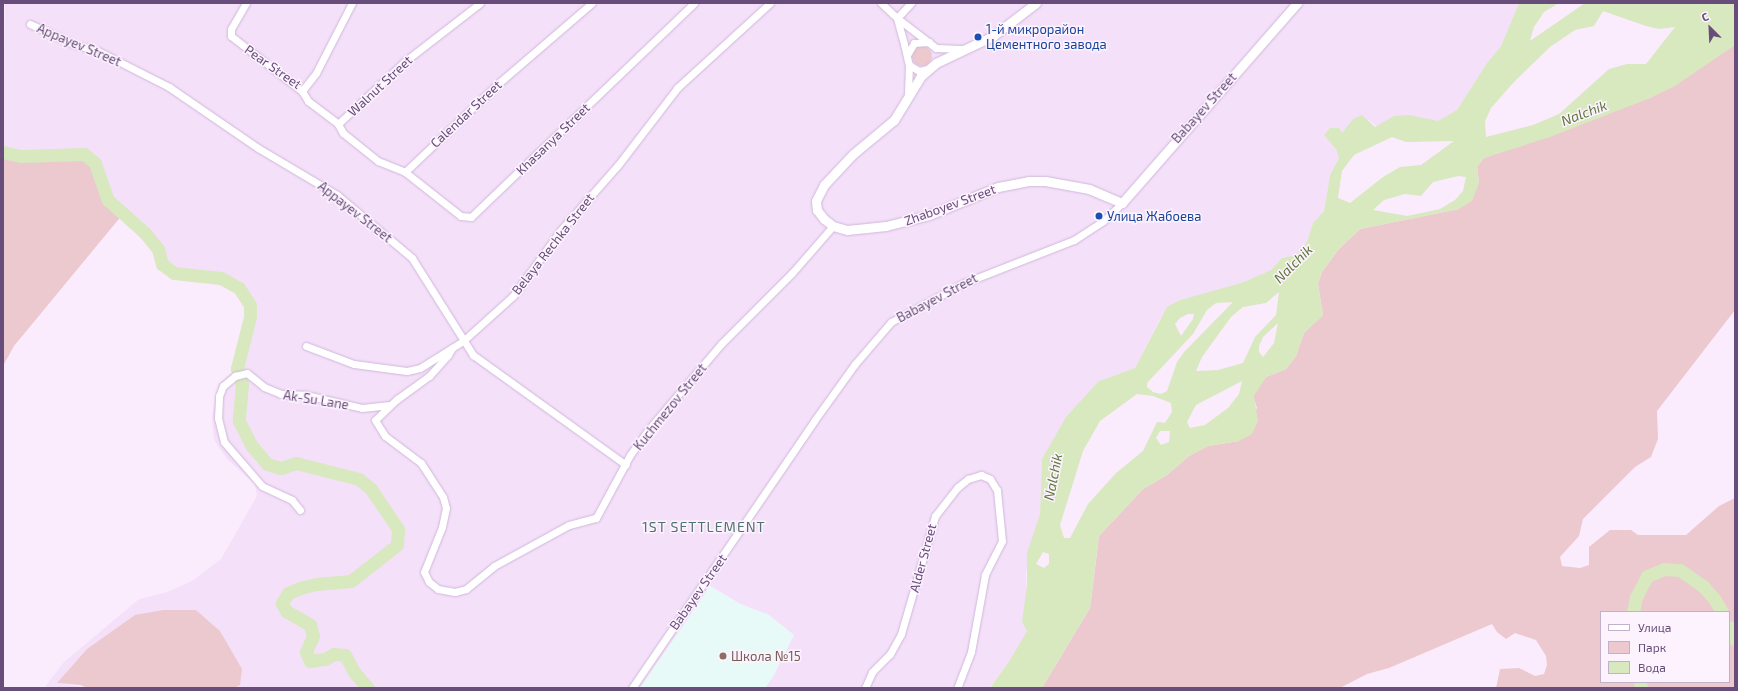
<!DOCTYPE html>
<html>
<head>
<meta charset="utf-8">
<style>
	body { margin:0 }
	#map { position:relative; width:1738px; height:691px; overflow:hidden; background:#fbecfd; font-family:"Exo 2",sans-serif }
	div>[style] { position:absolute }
	.residential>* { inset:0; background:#f5e0fa }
	.education>* { inset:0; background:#e8faf8 }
	.green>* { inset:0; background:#ecc9cf }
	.round { border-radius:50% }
	.water>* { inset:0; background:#d8e8bf }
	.river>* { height:13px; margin:-6.5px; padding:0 6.5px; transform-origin:6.5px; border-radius:6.5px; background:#d8e8bf }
	.roads { filter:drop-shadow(0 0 1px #ceb8d8) drop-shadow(0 0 1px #ceb8d8) }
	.minor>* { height:7px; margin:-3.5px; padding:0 3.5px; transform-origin:3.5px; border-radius:3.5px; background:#fff }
	.tertiary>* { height:9px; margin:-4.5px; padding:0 4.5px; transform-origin:4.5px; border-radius:4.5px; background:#fff }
	.dots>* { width:11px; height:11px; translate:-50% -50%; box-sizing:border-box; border:2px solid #fdf3ff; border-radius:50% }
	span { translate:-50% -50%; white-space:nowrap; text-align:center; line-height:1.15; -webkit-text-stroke:3px #fdf3ff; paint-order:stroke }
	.transit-label { font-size:13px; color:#164399 }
	.left { translate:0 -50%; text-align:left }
	.street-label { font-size:13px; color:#684d7a }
	.education-label { font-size:13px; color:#785e54 }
	.water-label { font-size:14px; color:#5f773c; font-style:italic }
	.neighbourhood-label { font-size:14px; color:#4f726f; letter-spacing:1px }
	.frame { position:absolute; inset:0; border:4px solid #684d7a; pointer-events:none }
	.legend { position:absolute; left:1600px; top:611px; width:130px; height:72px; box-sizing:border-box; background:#fdf3ff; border:1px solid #c1b1ca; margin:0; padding:5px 7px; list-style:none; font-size:12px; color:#684d7a }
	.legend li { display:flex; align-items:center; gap:8px; height:20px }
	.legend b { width:20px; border:1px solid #c1b1ca }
	.north { position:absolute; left:1690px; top:8px; width:40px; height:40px; -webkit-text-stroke:3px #fdf3ff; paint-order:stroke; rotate:336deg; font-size:11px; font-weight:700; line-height:16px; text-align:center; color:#684d7a }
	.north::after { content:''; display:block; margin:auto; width:14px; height:18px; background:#684d7a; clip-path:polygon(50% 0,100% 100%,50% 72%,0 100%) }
</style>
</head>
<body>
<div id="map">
	<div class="residential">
		<i style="clip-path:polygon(5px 3px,1519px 3px,1501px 46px,1487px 63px,1457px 110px,1438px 122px,1409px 115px,1378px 127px,1369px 120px,1353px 119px,1347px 129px,1330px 142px,1336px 148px,1339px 158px,1330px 175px,1324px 211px,1313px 223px,1307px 242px,1296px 255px,1282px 258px,1271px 270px,1241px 283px,1180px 300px,1160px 319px,1135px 368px,1099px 381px,1042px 459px,1040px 514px,1026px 573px,1027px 631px,1008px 663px,990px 688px,765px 688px,794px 635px,710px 586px,640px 688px,235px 688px,240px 685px,220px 631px,196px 610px,163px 610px,57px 683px,88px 688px,44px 688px,64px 662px,139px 599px,167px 592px,192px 581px,221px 559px,257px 496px,255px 484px,227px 459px,214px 440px,212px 417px,218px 384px,237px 368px,250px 317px,250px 305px,239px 288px,221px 278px,174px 273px,162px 264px,158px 249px,145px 233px,108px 200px,95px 163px,57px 154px,21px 156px,3px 152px)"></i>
	</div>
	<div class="education">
		<i style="clip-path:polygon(710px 586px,738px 603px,769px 615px,794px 635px,773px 677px,765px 688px,640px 688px)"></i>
	</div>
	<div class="green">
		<i style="clip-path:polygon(evenodd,1735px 45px,1735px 310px,1657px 411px,1658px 439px,1651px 457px,1635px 467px,1583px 519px,1579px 536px,1560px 557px,1562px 566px,1580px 568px,1589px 565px,1589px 547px,1610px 530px,1631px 530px,1638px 535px,1686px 535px,1719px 506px,1735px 498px,1735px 688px,1496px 688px,1500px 669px,1519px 668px,1535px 676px,1544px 674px,1547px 665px,1546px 656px,1536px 640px,1515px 633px,1506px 639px,1497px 632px,1492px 624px,1389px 668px,1367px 674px,1340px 688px,1042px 688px,1090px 608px,1099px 536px,1143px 489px,1167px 475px,1189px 456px,1208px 446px,1239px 441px,1257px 408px,1253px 396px,1266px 377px,1286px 369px,1296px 356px,1304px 333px,1323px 315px,1318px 284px,1322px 272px,1338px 250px,1360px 229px,1459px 209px,1479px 183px,1477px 167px,1484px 158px,1650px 98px,1735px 45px,1601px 612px,1729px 612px,1729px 682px,1601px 682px,1601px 612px)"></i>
		<i class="round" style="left:912px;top:46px;width:20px;height:20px"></i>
		<i style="clip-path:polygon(3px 152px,21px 156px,84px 154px,95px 163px,108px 200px,123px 214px,14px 346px,3px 366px)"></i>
		<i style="clip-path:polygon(163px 610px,196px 610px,220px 631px,242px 669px,240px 685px,235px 688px,88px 688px,80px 685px,57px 683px,87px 649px,135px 615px)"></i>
	</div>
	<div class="water">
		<i style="clip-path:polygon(evenodd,1519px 3px,1559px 3px,1544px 12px,1534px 27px,1530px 41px,1585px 3px,1735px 3px,1735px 45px,1675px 86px,1650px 98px,1550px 137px,1484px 158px,1477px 167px,1479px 183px,1472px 201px,1459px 209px,1360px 229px,1338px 250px,1322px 272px,1318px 284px,1323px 315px,1304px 333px,1296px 356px,1286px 369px,1266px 377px,1254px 396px,1258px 421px,1252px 434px,1239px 441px,1208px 446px,1189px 456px,1167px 475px,1143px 489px,1099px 536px,1090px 608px,1042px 688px,990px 688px,1008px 663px,1027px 631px,1022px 622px,1027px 585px,1027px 553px,1040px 514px,1042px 459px,1066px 417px,1099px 381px,1135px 368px,1167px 307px,1180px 300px,1241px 283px,1271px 270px,1282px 258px,1296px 255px,1307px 242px,1313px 223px,1324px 211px,1330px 175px,1339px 158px,1336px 149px,1324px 135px,1330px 128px,1339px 128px,1342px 133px,1353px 119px,1362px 115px,1375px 127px,1394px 116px,1409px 115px,1438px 121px,1457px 110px,1487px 63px,1501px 46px,1519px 3px,1603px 11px,1646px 26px,1659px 29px,1675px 27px,1646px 64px,1627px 64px,1609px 69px,1559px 114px,1533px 125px,1486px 137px,1485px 121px,1491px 108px,1513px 83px,1550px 47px,1575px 30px,1594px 26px,1603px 11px,1519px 3px,1392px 137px,1406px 142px,1454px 141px,1421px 165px,1400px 167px,1383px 177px,1350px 203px,1338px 198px,1342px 171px,1354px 155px,1392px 137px,1519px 3px,1458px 176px,1466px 177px,1463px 191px,1455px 200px,1440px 209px,1407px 216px,1373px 210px,1384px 200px,1405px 194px,1421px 196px,1433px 182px,1458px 176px,1519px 3px,1279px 292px,1276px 315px,1255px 337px,1243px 363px,1218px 370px,1196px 371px,1202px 357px,1231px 317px,1243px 307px,1266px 303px,1279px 292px,1519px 3px,1233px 302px,1184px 352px,1177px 362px,1167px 391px,1161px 394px,1153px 392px,1147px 387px,1147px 383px,1193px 334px,1207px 310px,1216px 303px,1233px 302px,1519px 3px,1188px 314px,1194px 314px,1193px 319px,1181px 336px,1175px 324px,1180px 318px,1188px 314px,1519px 3px,1278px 323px,1274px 343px,1263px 357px,1259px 352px,1259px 346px,1263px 337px,1278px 323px,1519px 3px,1242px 381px,1239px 394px,1228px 408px,1205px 425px,1190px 428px,1187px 422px,1196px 405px,1242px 381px,1519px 3px,1137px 394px,1153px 396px,1171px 403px,1172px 412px,1165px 423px,1157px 422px,1143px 451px,1116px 473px,1088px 504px,1070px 538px,1064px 538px,1060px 525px,1083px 451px,1100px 421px,1137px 394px,1519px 3px,1160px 431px,1170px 431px,1169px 442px,1161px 445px,1156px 438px,1160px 431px,1519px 3px,1043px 552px,1049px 554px,1049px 564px,1044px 568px,1036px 564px,1043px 552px)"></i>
	</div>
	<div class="river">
		<i style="left:3px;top:152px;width:18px;rotate:13deg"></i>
		<i style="left:21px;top:156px;width:63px;rotate:-1.8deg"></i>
		<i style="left:84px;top:154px;width:14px;rotate:39deg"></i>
		<i style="left:95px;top:163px;width:39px;rotate:71deg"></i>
		<i style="left:108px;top:200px;width:50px;rotate:41.7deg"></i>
		<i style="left:145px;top:233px;width:21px;rotate:51deg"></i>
		<i style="left:158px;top:249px;width:16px;rotate:75deg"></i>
		<i style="left:162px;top:264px;width:15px;rotate:37deg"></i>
		<i style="left:174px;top:273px;width:47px;rotate:6.1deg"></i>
		<i style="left:221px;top:278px;width:21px;rotate:29deg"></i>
		<i style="left:239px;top:288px;width:20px;rotate:57deg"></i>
		<i style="left:250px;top:305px;width:12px;rotate:90deg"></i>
		<i style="left:250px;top:317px;width:53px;rotate:104.3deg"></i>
		<i style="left:237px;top:368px;width:17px;rotate:73deg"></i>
		<i style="left:242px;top:384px;width:37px;rotate:95deg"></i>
		<i style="left:239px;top:421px;width:28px;rotate:63deg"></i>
		<i style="left:252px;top:446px;width:23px;rotate:50deg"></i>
		<i style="left:267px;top:464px;width:15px;rotate:16deg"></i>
		<i style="left:281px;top:468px;width:16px;rotate:-18deg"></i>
		<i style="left:296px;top:463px;width:65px;rotate:14.3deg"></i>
		<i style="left:359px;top:479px;width:16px;rotate:40deg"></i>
		<i style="left:371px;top:489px;width:48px;rotate:56deg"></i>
		<i style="left:398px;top:529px;width:16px;rotate:94deg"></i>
		<i style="left:397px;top:545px;width:58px;rotate:142deg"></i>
		<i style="left:351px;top:581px;width:35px;rotate:175deg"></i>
		<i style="left:316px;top:584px;width:16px;rotate:166deg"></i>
		<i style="left:300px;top:588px;width:13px;rotate:157deg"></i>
		<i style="left:288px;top:593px;width:12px;rotate:121deg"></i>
		<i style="left:282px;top:603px;width:9px;rotate:63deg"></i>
		<i style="left:286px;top:611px;width:28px;rotate:30deg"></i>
		<i style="left:310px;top:625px;width:11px;rotate:75deg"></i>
		<i style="left:313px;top:636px;width:17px;rotate:114deg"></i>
		<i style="left:306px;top:652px;width:10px;rotate:66deg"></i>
		<i style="left:310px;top:661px;width:15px;rotate:-8deg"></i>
		<i style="left:325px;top:659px;width:10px;rotate:-29deg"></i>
		<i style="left:334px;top:654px;width:11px;rotate:5deg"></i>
		<i style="left:345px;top:655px;width:19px;rotate:62deg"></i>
		<i style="left:354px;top:672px;width:21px;rotate:49deg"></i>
		<i style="left:1633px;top:612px;width:15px;rotate:-79deg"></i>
		<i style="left:1636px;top:597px;width:24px;rotate:-62deg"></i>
		<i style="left:1647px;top:576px;width:18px;rotate:-22deg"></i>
		<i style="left:1664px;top:569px;width:16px;rotate:4deg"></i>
		<i style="left:1680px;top:570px;width:28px;rotate:35deg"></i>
		<i style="left:1703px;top:586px;width:18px;rotate:49deg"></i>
		<i style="left:1715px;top:600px;width:14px;rotate:60deg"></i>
		<i style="left:1729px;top:627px;width:14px;rotate:65deg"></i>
		<i style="left:1640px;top:682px;width:6px;rotate:81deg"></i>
	</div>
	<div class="roads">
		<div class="minor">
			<i style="left:246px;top:3px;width:30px;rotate:120deg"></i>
			<i style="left:231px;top:29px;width:7px;rotate:90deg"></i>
			<i style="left:231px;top:36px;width:90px;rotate:37.8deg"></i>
			<i style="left:881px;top:3px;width:22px;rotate:43deg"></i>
			<i style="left:897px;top:18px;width:27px;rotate:75deg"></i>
			<i style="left:904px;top:44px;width:22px;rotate:77deg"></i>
			<i style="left:909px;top:65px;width:32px;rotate:92deg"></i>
			<i style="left:897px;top:18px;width:49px;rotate:37.6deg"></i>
			<i style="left:936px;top:48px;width:26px;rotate:2deg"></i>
			<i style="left:897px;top:18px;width:21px;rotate:-47deg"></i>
			<i style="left:30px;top:24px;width:47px;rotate:24.9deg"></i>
			<i style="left:73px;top:44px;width:26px;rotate:16deg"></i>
			<i style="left:98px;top:51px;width:80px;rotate:26.9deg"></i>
			<i style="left:169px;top:87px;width:108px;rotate:34.4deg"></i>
			<i style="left:258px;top:148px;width:92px;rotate:30.7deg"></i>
			<i style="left:337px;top:195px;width:98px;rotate:40deg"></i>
			<i style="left:412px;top:258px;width:115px;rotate:57.8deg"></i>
			<i style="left:473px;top:355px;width:188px;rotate:35.7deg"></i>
			<i style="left:907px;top:55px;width:14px;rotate:-60deg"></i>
			<i style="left:914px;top:43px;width:15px;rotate:-4deg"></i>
			<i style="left:909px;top:65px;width:12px;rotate:31deg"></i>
			<i style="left:919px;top:71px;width:9px;rotate:-13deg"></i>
			<i style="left:302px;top:91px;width:12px;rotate:59deg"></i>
			<i style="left:308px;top:101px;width:38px;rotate:37deg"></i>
			<i style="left:338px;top:124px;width:91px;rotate:-43.2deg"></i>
			<i style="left:404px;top:62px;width:96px;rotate:-37.8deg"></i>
			<i style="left:302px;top:91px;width:23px;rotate:-52deg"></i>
			<i style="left:316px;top:73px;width:79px;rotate:-62.8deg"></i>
			<i style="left:338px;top:124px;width:10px;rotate:61deg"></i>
			<i style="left:343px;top:133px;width:45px;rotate:38.7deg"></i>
			<i style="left:378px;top:161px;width:29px;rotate:22deg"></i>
			<i style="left:405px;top:172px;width:131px;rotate:-43.5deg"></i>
			<i style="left:500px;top:82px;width:121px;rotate:-40.7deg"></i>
			<i style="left:405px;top:172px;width:71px;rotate:38.2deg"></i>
			<i style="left:461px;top:216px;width:10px;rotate:6deg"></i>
			<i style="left:471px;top:217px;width:309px;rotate:-43.8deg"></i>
			<i style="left:306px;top:346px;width:51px;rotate:20.6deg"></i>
			<i style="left:354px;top:364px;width:53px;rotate:7.5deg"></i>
			<i style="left:407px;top:371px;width:13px;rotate:-13deg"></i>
			<i style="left:420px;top:368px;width:51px;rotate:-32.1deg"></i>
			<i style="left:463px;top:341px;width:67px;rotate:-42deg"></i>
			<i style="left:513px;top:296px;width:80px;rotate:-54.1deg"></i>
			<i style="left:560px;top:231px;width:88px;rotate:-48.7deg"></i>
			<i style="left:618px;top:165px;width:97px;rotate:-52.5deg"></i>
			<i style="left:677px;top:88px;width:126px;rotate:-42.4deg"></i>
			<i style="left:452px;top:348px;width:8px;rotate:120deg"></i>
			<i style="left:448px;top:355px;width:28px;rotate:132deg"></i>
			<i style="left:429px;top:376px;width:39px;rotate:144deg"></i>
			<i style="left:397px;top:399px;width:30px;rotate:136deg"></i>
			<i style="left:375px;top:420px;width:19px;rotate:58deg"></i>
			<i style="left:385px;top:436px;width:45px;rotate:36.9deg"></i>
			<i style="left:421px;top:463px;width:40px;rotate:57.1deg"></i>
			<i style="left:443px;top:497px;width:11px;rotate:75deg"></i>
			<i style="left:446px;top:508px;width:19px;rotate:102deg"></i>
			<i style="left:442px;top:527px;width:48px;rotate:111.8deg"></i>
			<i style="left:424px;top:572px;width:11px;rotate:63deg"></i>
			<i style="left:429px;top:582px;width:11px;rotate:38deg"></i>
			<i style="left:438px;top:589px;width:17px;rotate:10deg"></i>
			<i style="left:455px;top:592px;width:11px;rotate:-15deg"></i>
			<i style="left:466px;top:589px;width:36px;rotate:-39deg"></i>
			<i style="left:494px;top:566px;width:85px;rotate:-28.7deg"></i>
			<i style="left:569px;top:525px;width:28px;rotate:-15deg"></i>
			<i style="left:596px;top:518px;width:72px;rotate:-61.6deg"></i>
			<i style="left:630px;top:455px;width:32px;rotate:-54deg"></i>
			<i style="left:649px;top:429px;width:111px;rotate:-49.7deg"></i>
			<i style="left:721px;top:344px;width:100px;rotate:-45deg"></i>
			<i style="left:792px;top:273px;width:62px;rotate:-48.9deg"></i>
			<i style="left:300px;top:510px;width:13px;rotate:-129deg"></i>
			<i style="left:292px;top:500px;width:33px;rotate:-155deg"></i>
			<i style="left:262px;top:486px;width:58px;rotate:-130.8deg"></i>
			<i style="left:224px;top:442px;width:25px;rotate:-104deg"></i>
			<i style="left:218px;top:418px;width:22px;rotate:-87deg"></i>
			<i style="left:219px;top:396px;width:11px;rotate:-68deg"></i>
			<i style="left:223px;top:386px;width:16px;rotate:-40deg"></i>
			<i style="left:235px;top:376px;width:12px;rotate:-14deg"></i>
			<i style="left:247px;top:373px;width:22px;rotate:39deg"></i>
			<i style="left:264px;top:387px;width:18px;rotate:22deg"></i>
			<i style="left:281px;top:394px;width:25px;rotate:2deg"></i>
			<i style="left:306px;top:395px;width:57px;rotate:13.1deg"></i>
			<i style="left:362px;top:408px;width:28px;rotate:-6deg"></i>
			<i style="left:632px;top:688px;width:323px;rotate:-55.7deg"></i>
			<i style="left:814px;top:421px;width:70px;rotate:-54.3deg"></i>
			<i style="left:855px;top:364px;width:55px;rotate:-49.4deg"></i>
			<i style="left:891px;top:322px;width:83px;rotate:-28.1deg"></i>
			<i style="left:964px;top:283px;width:118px;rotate:-21.4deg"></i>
			<i style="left:1074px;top:240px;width:35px;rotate:-33deg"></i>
			<i style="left:1103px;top:221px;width:26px;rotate:-43deg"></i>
			<i style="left:865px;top:688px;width:17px;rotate:-66deg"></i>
			<i style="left:872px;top:672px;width:25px;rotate:-45deg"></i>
			<i style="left:890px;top:654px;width:23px;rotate:-61deg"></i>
			<i style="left:901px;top:634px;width:123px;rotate:-73.9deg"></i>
			<i style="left:935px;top:516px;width:37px;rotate:-52deg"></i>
			<i style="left:958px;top:487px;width:13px;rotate:-39deg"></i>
			<i style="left:968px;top:479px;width:14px;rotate:-17deg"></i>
			<i style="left:981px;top:475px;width:10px;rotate:24deg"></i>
			<i style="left:990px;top:479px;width:13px;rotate:58deg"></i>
			<i style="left:997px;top:490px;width:51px;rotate:84.4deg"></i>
			<i style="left:1002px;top:541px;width:38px;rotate:117deg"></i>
			<i style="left:985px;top:575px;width:78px;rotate:100.3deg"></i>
			<i style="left:971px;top:652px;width:39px;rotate:111deg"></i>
		</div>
		<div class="tertiary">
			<i style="left:1036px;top:3px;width:54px;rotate:142.5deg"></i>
			<i style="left:993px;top:36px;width:63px;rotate:154.7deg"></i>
			<i style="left:936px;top:63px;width:20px;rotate:139deg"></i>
			<i style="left:921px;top:76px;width:52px;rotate:121.5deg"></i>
			<i style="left:894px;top:120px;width:53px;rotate:140.3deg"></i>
			<i style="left:853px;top:154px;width:42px;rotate:133.1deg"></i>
			<i style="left:824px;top:185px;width:18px;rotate:117deg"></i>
			<i style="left:816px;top:201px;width:9px;rotate:84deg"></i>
			<i style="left:817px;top:210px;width:11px;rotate:52deg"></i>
			<i style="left:824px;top:219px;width:11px;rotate:38deg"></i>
			<i style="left:833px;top:226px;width:15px;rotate:16deg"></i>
			<i style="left:847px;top:230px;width:39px;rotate:-6deg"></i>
			<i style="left:886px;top:226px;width:44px;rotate:-14.3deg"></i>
			<i style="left:929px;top:215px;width:74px;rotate:-22.1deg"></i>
			<i style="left:998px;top:187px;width:31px;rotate:-11deg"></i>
			<i style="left:1028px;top:181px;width:17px"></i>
			<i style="left:1045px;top:181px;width:45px;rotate:10.3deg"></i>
			<i style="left:1089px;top:189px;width:36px;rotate:23deg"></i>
			<i style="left:1122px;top:203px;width:266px;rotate:-48.8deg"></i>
		</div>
	</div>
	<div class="dots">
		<i style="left:978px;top:37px;background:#1a4fb4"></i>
		<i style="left:1099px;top:216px;background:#1a4fb4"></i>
		<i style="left:723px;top:656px;background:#8d6e63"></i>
	</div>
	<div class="transit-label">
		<span class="left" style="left:986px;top:37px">1-й микрорайон<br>Цементного завода</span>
		<span class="left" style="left:1107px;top:216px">Улица Жабоева</span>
	</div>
	<div class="street-label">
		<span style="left:79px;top:45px;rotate:23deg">Appayev Street</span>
		<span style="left:273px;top:67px;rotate:35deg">Pear Street</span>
		<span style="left:380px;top:86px;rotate:-43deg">Walnut Street</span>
		<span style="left:1204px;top:108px;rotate:-48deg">Babayev Street</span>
		<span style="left:466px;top:114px;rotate:-43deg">Calendar Street</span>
		<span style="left:553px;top:139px;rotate:-44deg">Khasanya Street</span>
		<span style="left:950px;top:205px;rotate:-20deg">Zhaboyev Street</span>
		<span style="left:355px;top:212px;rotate:38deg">Appayev Street</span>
		<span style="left:553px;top:244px;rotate:-52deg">Belaya Rechka Street</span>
		<span style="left:937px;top:298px;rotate:-28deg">Babayev Street</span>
		<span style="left:316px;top:400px;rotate:9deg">Ak-Su Lane</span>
		<span style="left:670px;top:407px;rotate:-51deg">Kuchmezov Street</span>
		<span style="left:923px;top:558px;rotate:-75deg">Alder Street</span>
		<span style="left:698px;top:592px;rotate:-55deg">Babayev Street</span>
	</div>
	<div class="education-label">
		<span class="left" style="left:731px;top:656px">Школа №15</span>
	</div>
	<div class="water-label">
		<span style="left:1584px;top:113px;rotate:-21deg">Nalchik</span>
		<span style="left:1293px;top:264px;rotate:-45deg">Nalchik</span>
		<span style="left:1053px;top:477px;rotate:-79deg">Nalchik</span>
	</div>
	<div class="neighbourhood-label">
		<span style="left:704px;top:527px">1ST SETTLEMENT</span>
	</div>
	<div class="frame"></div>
	<ul class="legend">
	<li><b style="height:5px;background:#fff"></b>Улица</li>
	<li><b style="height:11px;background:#ecc9cf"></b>Парк</li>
	<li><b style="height:11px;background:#d8e8bf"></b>Вода</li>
	</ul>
	<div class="north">С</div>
</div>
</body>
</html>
